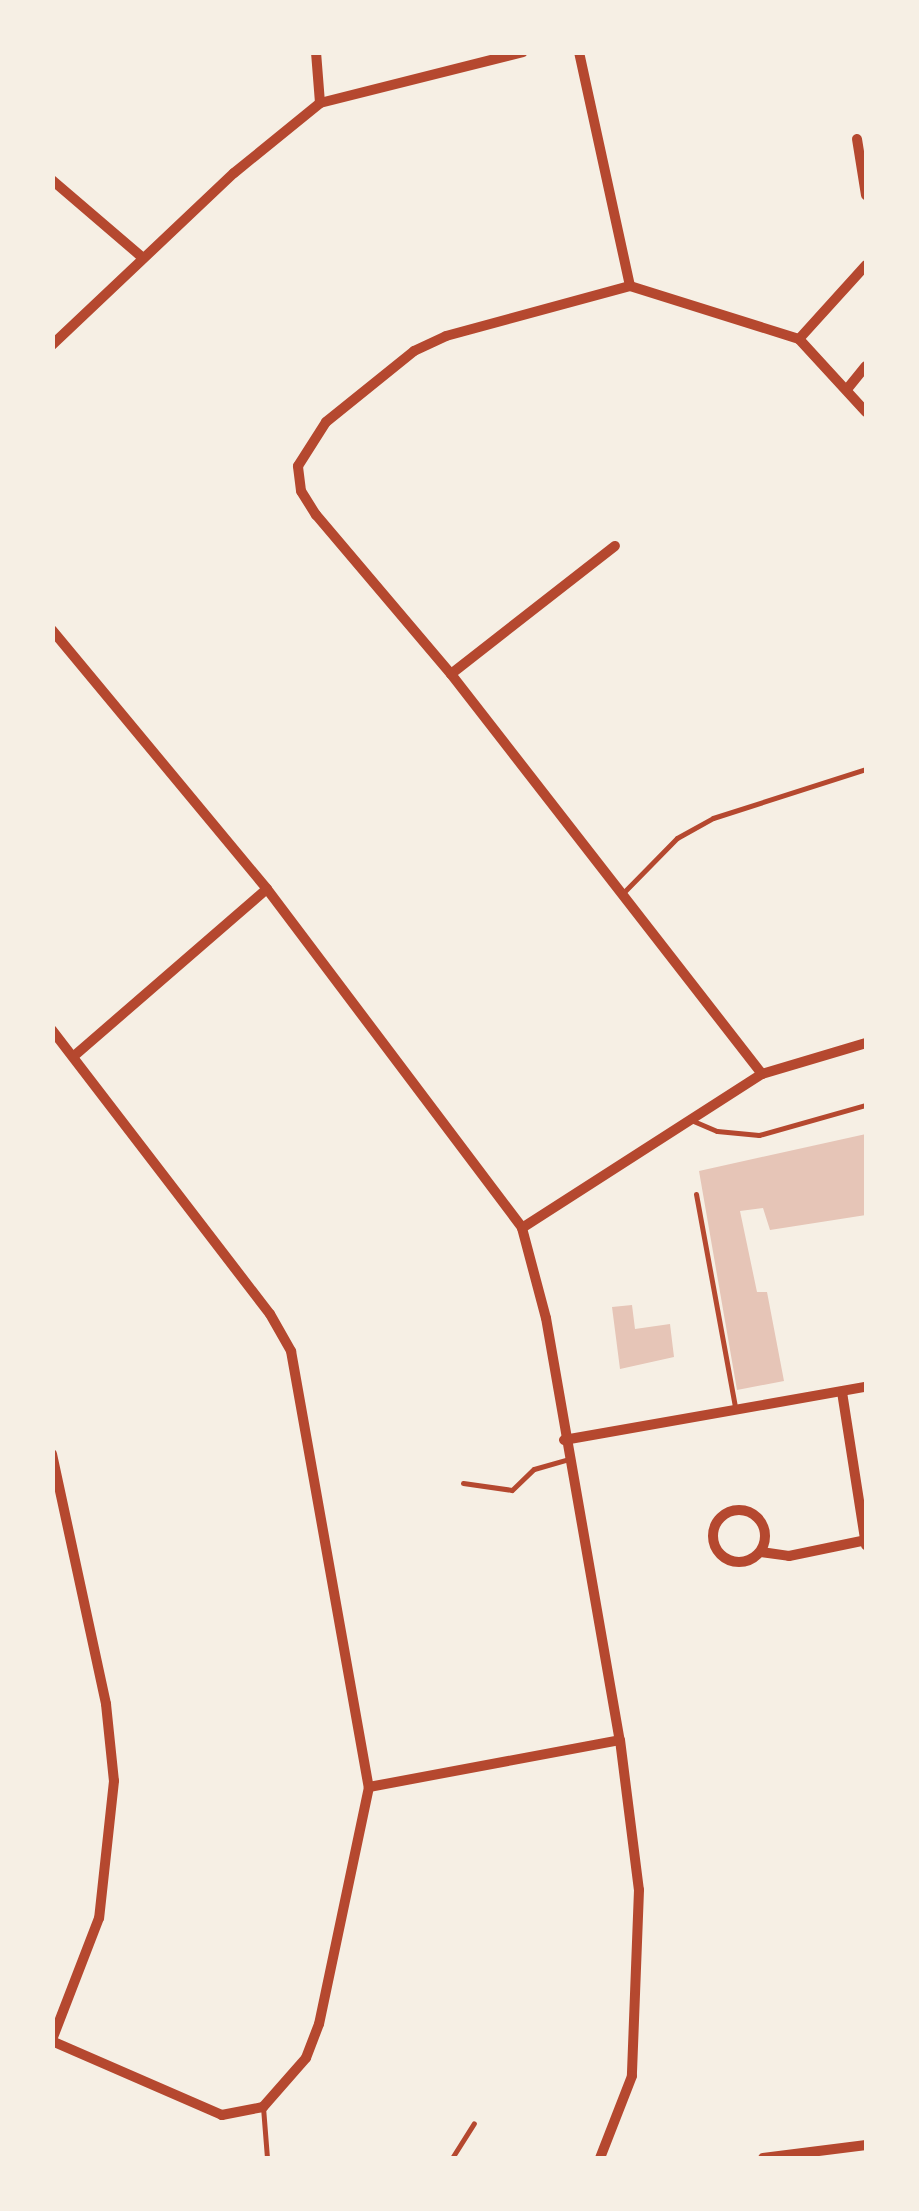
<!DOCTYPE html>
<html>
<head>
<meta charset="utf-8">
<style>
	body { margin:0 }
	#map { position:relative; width:919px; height:2211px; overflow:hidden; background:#f6efe4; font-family:Poppins,sans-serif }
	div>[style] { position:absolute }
	.building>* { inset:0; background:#e6c5b7 }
	.service>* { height:5px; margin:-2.5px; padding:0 2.5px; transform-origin:2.5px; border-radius:2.5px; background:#b5482f }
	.minor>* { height:10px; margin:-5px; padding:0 5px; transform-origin:5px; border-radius:5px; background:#b5482f }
	.minor>.ring { margin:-5px; padding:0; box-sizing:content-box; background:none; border:10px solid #b5482f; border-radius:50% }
	span { translate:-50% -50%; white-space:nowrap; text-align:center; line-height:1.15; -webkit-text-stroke:8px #f6efe4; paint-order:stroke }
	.frame { position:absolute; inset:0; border:55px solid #f6efe4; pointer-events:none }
</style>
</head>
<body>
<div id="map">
	<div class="building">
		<i style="clip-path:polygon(866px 1134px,866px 1215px,770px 1230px,763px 1208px,740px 1211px,757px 1292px,767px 1292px,784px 1381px,737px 1390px,699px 1171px)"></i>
		<i style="clip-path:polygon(632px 1305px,635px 1329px,670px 1324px,674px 1357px,620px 1369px,612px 1307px)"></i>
	</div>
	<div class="service">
		<i style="left:623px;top:893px;width:77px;rotate:-45.5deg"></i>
		<i style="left:677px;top:838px;width:41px;rotate:-29.1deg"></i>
		<i style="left:713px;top:818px;width:161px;rotate:-17.8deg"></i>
		<i style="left:691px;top:1120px;width:28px;rotate:23deg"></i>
		<i style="left:717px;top:1131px;width:42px;rotate:5.4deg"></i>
		<i style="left:759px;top:1135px;width:111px;rotate:-15.7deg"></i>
		<i style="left:696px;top:1194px;width:217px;rotate:79.6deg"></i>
		<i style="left:463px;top:1483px;width:49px;rotate:8.1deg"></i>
		<i style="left:512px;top:1490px;width:30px;rotate:-44deg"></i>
		<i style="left:534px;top:1469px;width:35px;rotate:-16deg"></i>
		<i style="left:263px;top:2107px;width:51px;rotate:85.5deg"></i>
		<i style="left:452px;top:2158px;width:41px;rotate:-57.8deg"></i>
	</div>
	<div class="minor">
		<i style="left:316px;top:52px;width:51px;rotate:85.5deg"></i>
		<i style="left:579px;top:52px;width:239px;rotate:77.7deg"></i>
		<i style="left:857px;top:139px;width:57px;rotate:80.9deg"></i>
		<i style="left:52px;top:180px;width:120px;rotate:40.6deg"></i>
		<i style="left:799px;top:339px;width:100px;rotate:-47.8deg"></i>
		<i style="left:52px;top:345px;width:250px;rotate:-43.4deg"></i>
		<i style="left:234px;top:173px;width:111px;rotate:-39.1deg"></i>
		<i style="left:320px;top:103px;width:209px;rotate:-14.1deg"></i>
		<i style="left:848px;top:388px;width:28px;rotate:-51deg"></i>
		<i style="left:52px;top:630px;width:337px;rotate:50.3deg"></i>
		<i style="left:267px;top:889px;width:424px;rotate:53deg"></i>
		<i style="left:522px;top:1228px;width:93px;rotate:75.1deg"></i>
		<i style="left:546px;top:1318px;width:428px;rotate:80.1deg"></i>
		<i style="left:620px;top:1740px;width:151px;rotate:82.8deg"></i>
		<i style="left:639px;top:1890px;width:186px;rotate:92.2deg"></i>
		<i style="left:632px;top:2076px;width:88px;rotate:111.3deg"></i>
		<i style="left:451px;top:674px;width:208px;rotate:-38deg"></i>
		<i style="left:52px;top:1030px;width:358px;rotate:52.5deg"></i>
		<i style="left:270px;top:1314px;width:43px;rotate:60.4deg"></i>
		<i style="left:291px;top:1351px;width:443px;rotate:79.9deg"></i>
		<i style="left:369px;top:1787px;width:242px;rotate:101.9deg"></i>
		<i style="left:319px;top:2024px;width:36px;rotate:111deg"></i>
		<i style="left:306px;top:2058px;width:65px;rotate:131.3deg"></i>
		<i style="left:263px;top:2107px;width:42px;rotate:169deg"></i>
		<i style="left:222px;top:2115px;width:185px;rotate:-156.5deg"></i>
		<i style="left:74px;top:1056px;width:255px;rotate:-40.9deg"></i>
		<i style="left:762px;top:1074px;width:507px;rotate:-127.87deg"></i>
		<i style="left:451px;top:674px;width:209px;rotate:-130.3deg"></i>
		<i style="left:316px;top:515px;width:28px;rotate:-122deg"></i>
		<i style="left:301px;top:491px;width:25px;rotate:-97deg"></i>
		<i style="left:298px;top:466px;width:52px;rotate:-57.5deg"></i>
		<i style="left:326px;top:422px;width:113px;rotate:-38.9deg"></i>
		<i style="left:414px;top:351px;width:35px;rotate:-25deg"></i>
		<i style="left:446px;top:336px;width:191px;rotate:-15.2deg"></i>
		<i style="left:630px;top:286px;width:177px;rotate:17.4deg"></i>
		<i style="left:799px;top:339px;width:99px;rotate:47.5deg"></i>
		<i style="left:522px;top:1228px;width:285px;rotate:-32.7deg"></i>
		<i style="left:762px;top:1074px;width:109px;rotate:-16.6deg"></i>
		<i style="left:842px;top:1392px;width:155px;rotate:81.1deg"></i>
		<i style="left:564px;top:1440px;width:307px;rotate:-10deg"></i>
		<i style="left:52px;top:1454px;width:256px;rotate:77.8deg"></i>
		<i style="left:106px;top:1704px;width:77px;rotate:84.1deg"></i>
		<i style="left:114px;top:1781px;width:138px;rotate:96.2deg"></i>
		<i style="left:99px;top:1918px;width:131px;rotate:111.1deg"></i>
		<i class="ring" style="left:713px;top:1510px;width:42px;height:42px"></i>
		<i style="left:761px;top:1552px;width:28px;rotate:8deg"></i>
		<i style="left:789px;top:1556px;width:79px;rotate:-11.7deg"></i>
		<i style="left:369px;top:1787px;width:255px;rotate:-10.6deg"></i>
		<i style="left:763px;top:2158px;width:104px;rotate:-7.2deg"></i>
	</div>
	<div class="frame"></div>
</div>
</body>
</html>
